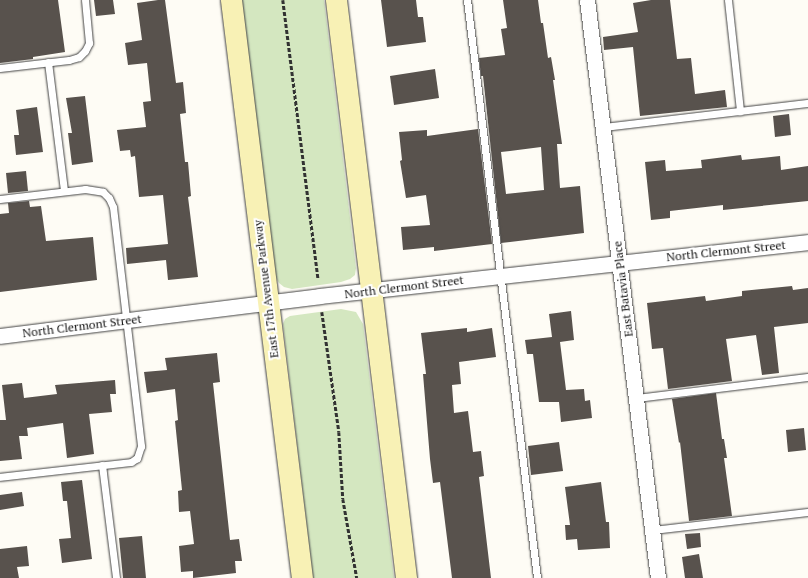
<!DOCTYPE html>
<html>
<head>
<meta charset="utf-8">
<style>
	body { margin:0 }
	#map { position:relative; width:808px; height:578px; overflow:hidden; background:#fefcf5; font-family:"PT Serif",serif }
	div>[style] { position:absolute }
	.green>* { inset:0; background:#d4e7c0 }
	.building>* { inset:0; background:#58524d }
	.path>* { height:2.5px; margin-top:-1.25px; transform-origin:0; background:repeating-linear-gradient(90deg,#323232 0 4px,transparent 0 6px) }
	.roads { filter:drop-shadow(0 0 1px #434343) drop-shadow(0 0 1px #434343) }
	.lane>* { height:7px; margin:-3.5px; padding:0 3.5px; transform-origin:3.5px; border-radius:3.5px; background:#fff }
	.street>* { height:15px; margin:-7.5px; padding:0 7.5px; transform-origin:7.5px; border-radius:7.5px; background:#fff }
	.secondary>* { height:21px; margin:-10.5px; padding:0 10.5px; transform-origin:10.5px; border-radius:10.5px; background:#f8f1b5 }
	span { translate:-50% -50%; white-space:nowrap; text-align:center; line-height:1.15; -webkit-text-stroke:4px #fff; paint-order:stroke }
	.street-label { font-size:12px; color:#101010 }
</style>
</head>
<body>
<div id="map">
	<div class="green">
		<i style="clip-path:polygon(242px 0,324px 0,356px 268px,355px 275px,350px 279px,341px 282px,292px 289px,284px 287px,279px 283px,275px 276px)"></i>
		<i style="clip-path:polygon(341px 309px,356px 312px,363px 324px,394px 578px,313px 578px,283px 324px,285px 319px,290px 316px)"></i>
	</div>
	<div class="building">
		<i style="clip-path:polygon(0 0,58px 0,65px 52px,33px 57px,33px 59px,0 63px)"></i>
		<i style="clip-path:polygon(94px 0,113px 0,115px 14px,96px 16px)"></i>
		<i style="clip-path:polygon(158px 0,165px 0,176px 83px,183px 82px,186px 113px,180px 114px,185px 162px,188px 162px,191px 196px,188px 197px,198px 277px,168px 280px,166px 260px,127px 264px,126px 248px,168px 244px,163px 195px,139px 197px,135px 156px,131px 157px,130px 150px,120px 151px,117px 130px,146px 127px,143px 102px,151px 101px,147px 63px,128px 65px,125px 43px,142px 40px,137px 3px)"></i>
		<i style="clip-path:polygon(381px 0,416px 0,418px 17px,423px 17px,426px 42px,387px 47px)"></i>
		<i style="clip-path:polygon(evenodd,503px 0,538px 0,541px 23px,543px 23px,548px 58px,551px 57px,555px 80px,553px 80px,562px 144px,557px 144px,560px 188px,580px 186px,584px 233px,501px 243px,483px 76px,481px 76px,479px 58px,505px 55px,501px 29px,507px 28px,503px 0,541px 147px,544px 190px,506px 194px,501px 152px,541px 147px)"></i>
		<i style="clip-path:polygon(651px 0,670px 0,677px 59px,691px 58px,695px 94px,725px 90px,727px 107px,640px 116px,633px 47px,604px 50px,603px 37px,638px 32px,633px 3px)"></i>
		<i style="clip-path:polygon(435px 69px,439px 98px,394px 105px,390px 76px)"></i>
		<i style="clip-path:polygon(85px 96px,93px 162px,72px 165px,68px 133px,72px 133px,66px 98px)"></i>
		<i style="clip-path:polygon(37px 107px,43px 152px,16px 155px,14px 135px,19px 135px,16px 110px)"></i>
		<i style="clip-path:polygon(789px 114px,791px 135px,775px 137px,773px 116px)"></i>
		<i style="clip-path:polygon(478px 129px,492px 244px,434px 251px,434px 247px,403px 250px,401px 227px,430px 225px,426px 195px,406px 198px,400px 161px,402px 160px,399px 132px,427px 130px,427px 136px)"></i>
		<i style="clip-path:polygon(741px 155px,742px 160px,780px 156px,781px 170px,808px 166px,808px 201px,723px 210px,723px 205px,670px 211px,670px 218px,651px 220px,645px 162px,665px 160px,666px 171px,702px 168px,701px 160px)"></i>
		<i style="clip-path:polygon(26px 171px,28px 191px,8px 193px,6px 173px)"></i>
		<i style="clip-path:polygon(29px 201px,30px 207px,41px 206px,46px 241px,93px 237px,97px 280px,0 292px,0 214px,9px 213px,8px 203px)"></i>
		<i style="clip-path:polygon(792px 286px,793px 290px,808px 288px,808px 323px,774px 327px,779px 373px,762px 375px,756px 335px,726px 339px,732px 381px,668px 389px,663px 348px,652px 349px,647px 303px,705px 296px,706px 301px,742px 296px,742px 291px)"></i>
		<i style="clip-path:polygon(571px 311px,574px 340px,560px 342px,566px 390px,584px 389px,585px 401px,590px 400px,592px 418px,561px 422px,559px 402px,539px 402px,533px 354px,527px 354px,525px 340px,552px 337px,549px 314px)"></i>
		<i style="clip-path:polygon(467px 328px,467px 332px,492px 328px,496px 357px,459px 362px,461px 384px,452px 385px,454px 413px,468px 411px,473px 452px,481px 451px,484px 476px,479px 477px,491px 578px,452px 578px,440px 482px,433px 483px,430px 459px,423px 374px,426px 374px,421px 333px)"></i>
		<i style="clip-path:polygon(217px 353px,220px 382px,213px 383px,230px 540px,239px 539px,242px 561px,235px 561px,236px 573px,193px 578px,193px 571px,181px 572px,179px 546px,194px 544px,190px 511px,179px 512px,178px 491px,182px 490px,175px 421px,178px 420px,175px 389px,147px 393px,144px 372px,167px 370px,165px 358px)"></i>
		<i style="clip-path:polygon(115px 380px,116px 394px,110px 394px,112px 412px,89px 414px,94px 454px,67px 458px,63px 423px,27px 428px,28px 436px,19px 436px,22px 459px,0 461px,0 420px,6px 420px,2px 385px,22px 383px,24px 398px,57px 394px,55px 385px)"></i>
		<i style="clip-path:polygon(716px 393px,722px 439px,724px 439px,727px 458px,724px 458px,732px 516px,689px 521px,680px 442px,679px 443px,672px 399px)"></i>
		<i style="clip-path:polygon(804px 428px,806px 450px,788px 452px,786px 430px)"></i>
		<i style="clip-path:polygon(559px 442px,563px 471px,531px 475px,528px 446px)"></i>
		<i style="clip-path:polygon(82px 480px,92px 559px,62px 563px,59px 539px,71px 538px,67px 501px,63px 501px,61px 482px)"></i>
		<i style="clip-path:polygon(601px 482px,606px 522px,609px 522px,610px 548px,578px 550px,577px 539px,566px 540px,565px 525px,570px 525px,565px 487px)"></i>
		<i style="clip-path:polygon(22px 492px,24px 506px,0 510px,0 495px)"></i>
		<i style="clip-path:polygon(700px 533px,701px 547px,687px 549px,685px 534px)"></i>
		<i style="clip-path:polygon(142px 536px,146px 578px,123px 578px,119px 538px)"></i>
		<i style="clip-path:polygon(27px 546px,29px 566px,17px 567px,19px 578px,0 578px,0 549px)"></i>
		<i style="clip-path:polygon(699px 554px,703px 578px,685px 578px,682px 557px)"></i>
	</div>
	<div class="path">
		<i style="left:283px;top:0;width:281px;rotate:82.8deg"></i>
		<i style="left:322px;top:312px;width:121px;rotate:81.9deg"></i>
		<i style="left:339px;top:432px;width:67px;rotate:86.6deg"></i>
		<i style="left:343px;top:499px;width:80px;rotate:80deg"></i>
	</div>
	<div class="roads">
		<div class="lane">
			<i style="left:467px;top:0;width:582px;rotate:83.09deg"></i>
			<i style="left:728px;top:0;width:112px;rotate:83.8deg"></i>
			<i style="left:48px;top:62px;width:130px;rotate:82.9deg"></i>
			<i style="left:0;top:68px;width:69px;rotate:-6.6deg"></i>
			<i style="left:69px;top:60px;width:10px;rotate:-17deg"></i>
			<i style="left:79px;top:57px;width:8px;rotate:-45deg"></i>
			<i style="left:85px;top:51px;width:9px;rotate:-63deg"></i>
			<i style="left:89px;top:43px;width:43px;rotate:-95.3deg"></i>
			<i style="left:603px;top:127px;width:206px;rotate:-6.7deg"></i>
			<i style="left:0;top:199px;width:86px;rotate:-6.7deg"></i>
			<i style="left:85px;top:189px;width:18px;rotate:9deg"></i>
			<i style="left:103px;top:192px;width:8px;rotate:45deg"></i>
			<i style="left:109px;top:198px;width:10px;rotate:66deg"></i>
			<i style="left:113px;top:207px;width:241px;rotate:83.3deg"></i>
			<i style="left:141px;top:446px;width:13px;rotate:108deg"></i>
			<i style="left:137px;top:458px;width:7px;rotate:146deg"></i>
			<i style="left:131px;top:462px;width:132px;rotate:173.5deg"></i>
			<i style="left:636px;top:398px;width:173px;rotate:-7deg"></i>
			<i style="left:102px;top:465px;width:114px;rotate:82.9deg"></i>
			<i style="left:652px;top:530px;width:157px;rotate:-6.6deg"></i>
		</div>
		<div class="street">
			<i style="left:587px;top:0;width:582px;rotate:83deg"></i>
			<i style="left:0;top:336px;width:322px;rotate:-7.1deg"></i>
			<i style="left:320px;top:296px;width:491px;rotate:-6.3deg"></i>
		</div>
		<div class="secondary">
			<i style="left:231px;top:0;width:582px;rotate:83deg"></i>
			<i style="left:336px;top:0;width:582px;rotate:83.09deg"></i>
		</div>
	</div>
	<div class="street-label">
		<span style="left:726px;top:251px;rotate:-6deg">North Clermont Street</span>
		<span style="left:404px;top:287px;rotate:-7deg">North Clermont Street</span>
		<span style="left:266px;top:289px;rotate:-97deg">East 17th Avenue Parkway</span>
		<span style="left:623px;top:289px;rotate:-97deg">East Batavia Place</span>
		<span style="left:82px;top:326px;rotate:-7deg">North Clermont Street</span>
	</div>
</div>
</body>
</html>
